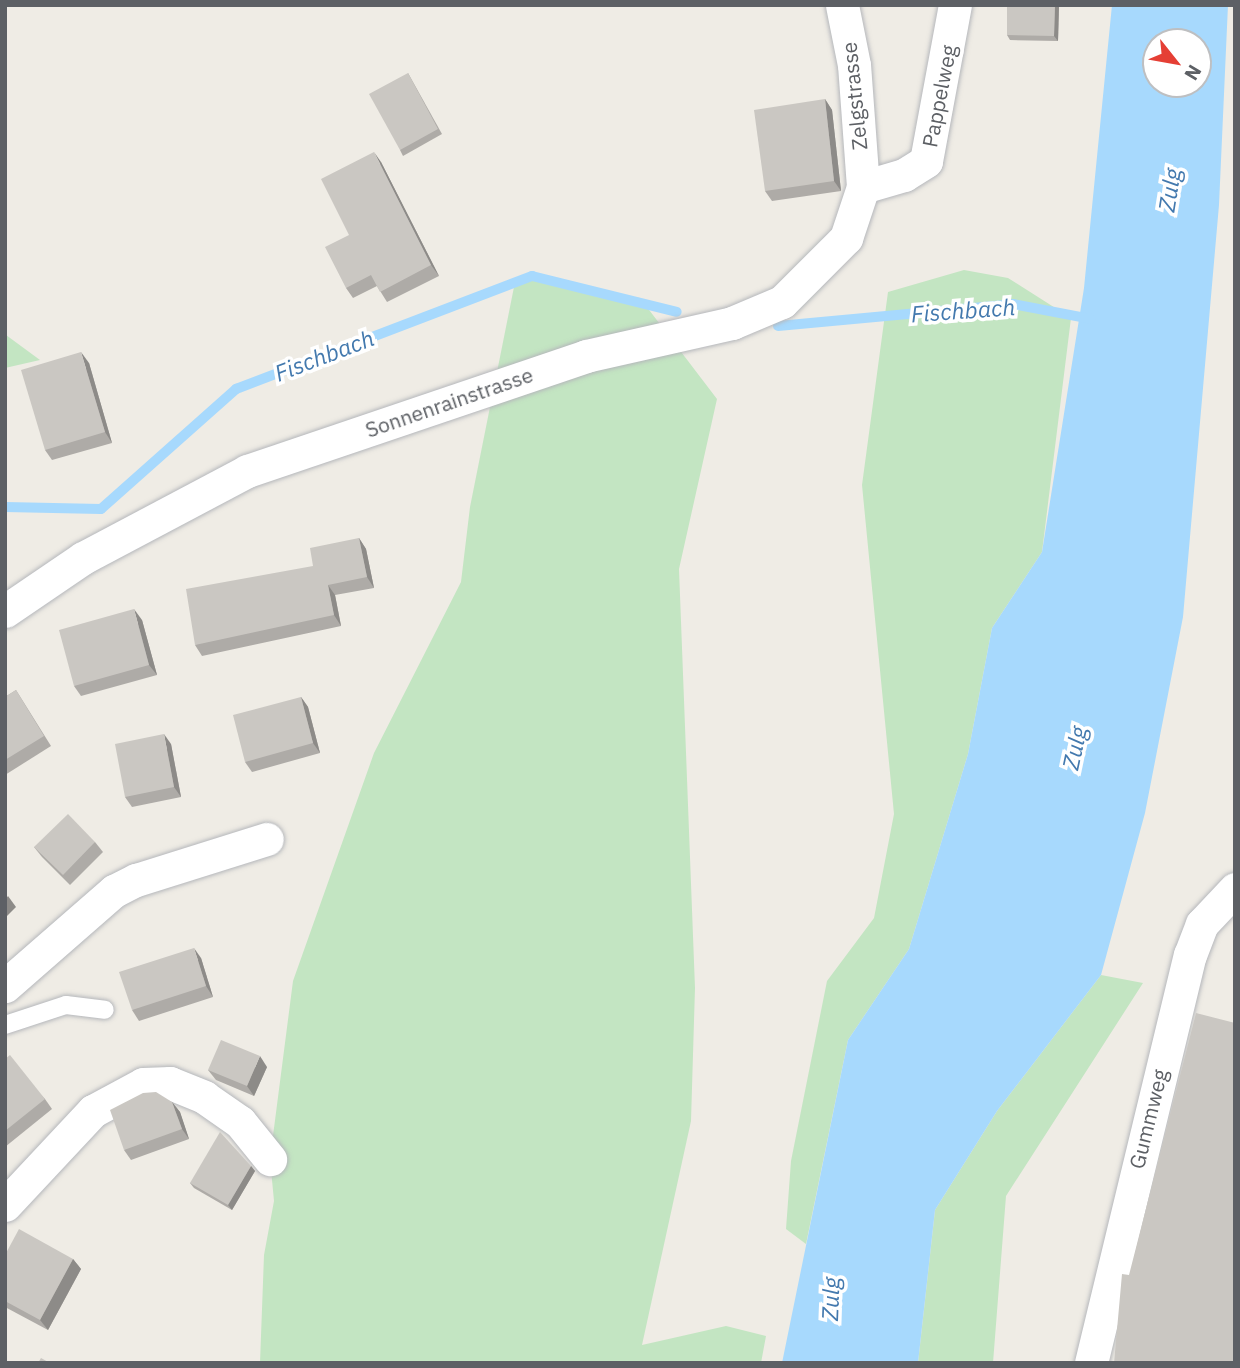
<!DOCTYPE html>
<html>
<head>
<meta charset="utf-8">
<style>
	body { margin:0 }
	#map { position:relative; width:1240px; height:1368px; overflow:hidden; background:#efece5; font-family:"IBM Plex Sans",sans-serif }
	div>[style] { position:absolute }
	.green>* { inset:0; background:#c3e5c2 }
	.water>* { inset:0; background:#a7d9fd }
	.stream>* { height:10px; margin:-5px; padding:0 5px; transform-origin:5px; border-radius:5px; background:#a7d9fd }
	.roads { filter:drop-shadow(0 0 2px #b5b7bb) drop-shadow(0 0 2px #b5b7bb) }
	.service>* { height:18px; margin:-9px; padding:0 9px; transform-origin:9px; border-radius:9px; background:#fff }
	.minor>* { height:33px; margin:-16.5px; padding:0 16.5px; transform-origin:16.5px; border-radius:16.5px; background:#fff }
	.wall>* { inset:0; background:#aeaba7 }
	.shaded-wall>* { inset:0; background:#8d8b88 }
	.building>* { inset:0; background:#cac7c2 }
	span { translate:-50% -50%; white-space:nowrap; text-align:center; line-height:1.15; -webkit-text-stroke:7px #fff; paint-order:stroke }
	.street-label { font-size:21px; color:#5d6065 }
	.water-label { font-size:23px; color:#4379ae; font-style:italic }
	.frame { position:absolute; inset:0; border:7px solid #5d6065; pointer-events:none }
	.north { position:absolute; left:1142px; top:28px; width:70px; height:70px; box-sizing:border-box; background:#fff; border:2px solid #bebfc1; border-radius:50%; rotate:121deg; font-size:19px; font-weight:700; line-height:28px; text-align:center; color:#5d6065 }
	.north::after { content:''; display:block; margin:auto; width:24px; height:32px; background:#e53f35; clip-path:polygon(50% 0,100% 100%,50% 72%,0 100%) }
</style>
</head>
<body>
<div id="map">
	<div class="green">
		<i style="clip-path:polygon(964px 270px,1008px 278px,1071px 318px,1042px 552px,992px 628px,968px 754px,909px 949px,848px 1040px,806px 1244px,786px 1229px,791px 1161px,827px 981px,874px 918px,894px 814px,862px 485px,888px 292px)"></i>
		<i style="clip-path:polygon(516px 277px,640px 298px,717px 399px,679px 569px,695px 988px,691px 1121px,642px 1345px,726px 1326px,766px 1336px,761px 1363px,260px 1363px,264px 1255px,274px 1201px,270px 1159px,293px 981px,374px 753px,461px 582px,470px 507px)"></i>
		<i style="clip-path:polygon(6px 335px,40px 360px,5px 368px)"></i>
		<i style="clip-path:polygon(1101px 975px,1143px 983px,1006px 1196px,993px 1363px,918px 1363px,935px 1210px,997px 1111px)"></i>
	</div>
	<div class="water">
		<i style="clip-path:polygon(evenodd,1112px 5px,1228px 5px,1219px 205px,1183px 617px,1145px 813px,1101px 975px,997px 1111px,935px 1210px,918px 1363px,782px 1363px,848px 1040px,909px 949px,968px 754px,992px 628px,1042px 552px,1084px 288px,1112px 5px,1156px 42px,1198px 42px,1198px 84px,1156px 84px,1156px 42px)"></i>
	</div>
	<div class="stream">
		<i style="left:778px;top:326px;width:236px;rotate:-5.3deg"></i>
		<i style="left:1013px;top:304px;width:79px;rotate:10.9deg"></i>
		<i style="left:5px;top:507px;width:96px;rotate:1.2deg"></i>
		<i style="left:101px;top:509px;width:181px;rotate:-41.6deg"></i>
		<i style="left:236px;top:389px;width:317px;rotate:-20.9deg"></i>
		<i style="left:532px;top:276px;width:149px;rotate:13.9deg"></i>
	</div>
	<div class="roads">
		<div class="service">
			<i style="left:5px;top:1025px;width:64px;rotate:-18.2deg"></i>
			<i style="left:66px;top:1005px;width:39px;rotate:7deg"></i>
		</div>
		<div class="minor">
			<i style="left:863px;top:187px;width:43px;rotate:-16.3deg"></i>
			<i style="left:904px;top:175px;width:26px;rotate:-32deg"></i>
			<i style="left:926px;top:161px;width:159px;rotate:-79.5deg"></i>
			<i style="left:5px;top:611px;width:94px;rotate:-34.2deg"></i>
			<i style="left:83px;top:558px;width:186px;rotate:-27.9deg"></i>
			<i style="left:247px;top:471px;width:358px;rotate:-18.7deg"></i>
			<i style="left:586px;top:356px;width:150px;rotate:-12.7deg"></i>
			<i style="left:732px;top:323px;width:54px;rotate:-22.8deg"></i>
			<i style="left:782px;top:302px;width:91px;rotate:-45deg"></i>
			<i style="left:846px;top:238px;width:54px;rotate:-71.6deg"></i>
			<i style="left:863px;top:187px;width:122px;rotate:-94.2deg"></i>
			<i style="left:854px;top:65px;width:61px;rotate:-101.3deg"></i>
			<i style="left:5px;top:986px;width:145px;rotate:-41.1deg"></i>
			<i style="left:114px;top:891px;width:25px;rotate:-27deg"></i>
			<i style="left:136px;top:880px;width:137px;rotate:-17.4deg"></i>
			<i style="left:5px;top:1205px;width:129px;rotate:-46.9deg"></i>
			<i style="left:93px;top:1111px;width:57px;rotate:-28.4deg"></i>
			<i style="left:143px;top:1084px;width:27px;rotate:-2deg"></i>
			<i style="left:170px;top:1083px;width:37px;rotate:22deg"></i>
			<i style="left:204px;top:1097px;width:44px;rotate:34.8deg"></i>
			<i style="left:240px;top:1122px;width:48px;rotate:51deg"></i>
			<i style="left:1091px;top:1363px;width:420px;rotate:-76.4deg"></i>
			<i style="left:1190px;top:955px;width:33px;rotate:-69deg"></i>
			<i style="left:1202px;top:924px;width:48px;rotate:-46.7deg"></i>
		</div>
	</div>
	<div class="wall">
		<i style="clip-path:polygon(1007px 5px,1059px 5px,1058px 41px,1010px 40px,1007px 35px)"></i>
		<i style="clip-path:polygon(408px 73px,442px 134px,403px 156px,400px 150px)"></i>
		<i style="clip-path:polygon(825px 99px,832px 110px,841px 191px,772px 201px,765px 191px)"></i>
		<i style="clip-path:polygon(381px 162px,439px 276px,387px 302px,377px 286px,353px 298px,346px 288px,349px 235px)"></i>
		<i style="clip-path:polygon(89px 363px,112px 443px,52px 460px,45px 450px)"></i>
		<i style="clip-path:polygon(359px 538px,366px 549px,374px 588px,335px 595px,341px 626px,202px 656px,195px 645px)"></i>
		<i style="clip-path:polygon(142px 620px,157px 675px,81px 696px,74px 686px)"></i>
		<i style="clip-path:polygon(16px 690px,51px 746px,5px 775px,5px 697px)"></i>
		<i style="clip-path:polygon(301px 697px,308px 707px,320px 753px,252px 772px,245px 762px)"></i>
		<i style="clip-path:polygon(171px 744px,181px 797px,132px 807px,125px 797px)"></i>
		<i style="clip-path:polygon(95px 842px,103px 852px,70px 885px,42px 857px,34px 847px)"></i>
		<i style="clip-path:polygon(201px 958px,213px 997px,139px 1021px,132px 1010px)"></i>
		<i style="clip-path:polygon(5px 1059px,45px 1099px,52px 1109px,5px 1147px)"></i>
		<i style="clip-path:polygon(267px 1067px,254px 1096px,216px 1080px,208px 1070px)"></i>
		<i style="clip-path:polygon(172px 1102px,180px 1112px,189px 1139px,131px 1160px,124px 1150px)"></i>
		<i style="clip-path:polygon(251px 1166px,255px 1171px,232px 1210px,194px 1188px,190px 1183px)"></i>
		<i style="clip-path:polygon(5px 1255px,73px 1259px,81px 1269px,48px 1330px,5px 1307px)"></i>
	</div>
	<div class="shaded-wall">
		<i style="clip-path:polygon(1055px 5px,1059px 5px,1058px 41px,1054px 36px)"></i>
		<i style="clip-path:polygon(825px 99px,832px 110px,841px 191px,834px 181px)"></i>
		<i style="clip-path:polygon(374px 152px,381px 162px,439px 276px,431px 265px)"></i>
		<i style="clip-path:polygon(81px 352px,89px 363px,112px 443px,105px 432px)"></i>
		<i style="clip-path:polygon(359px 538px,366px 549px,374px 588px,367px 577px)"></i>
		<i style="clip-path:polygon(328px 585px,335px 595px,341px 626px,334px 615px)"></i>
		<i style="clip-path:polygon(134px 609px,142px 620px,157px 675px,149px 665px)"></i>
		<i style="clip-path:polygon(301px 697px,308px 707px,320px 753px,313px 743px)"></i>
		<i style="clip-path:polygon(164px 734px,171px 744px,181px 797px,174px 787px)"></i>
		<i style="clip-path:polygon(8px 896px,16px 907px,5px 918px,5px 900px)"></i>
		<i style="clip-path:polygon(194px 948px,201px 958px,213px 997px,206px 986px)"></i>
		<i style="clip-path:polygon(260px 1056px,267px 1067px,254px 1096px,247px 1086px)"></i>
		<i style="clip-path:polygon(172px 1102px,180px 1112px,189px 1139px,182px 1129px)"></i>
		<i style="clip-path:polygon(251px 1166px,255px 1171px,232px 1210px,228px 1205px)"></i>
		<i style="clip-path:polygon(73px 1259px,81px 1269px,48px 1330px,40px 1320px)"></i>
	</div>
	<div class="building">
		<i style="clip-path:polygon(1007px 5px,1055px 5px,1054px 36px,1007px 35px)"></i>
		<i style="clip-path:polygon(408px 73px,438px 129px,400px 150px,369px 94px)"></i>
		<i style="clip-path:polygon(825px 99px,834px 181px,765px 191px,754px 110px)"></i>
		<i style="clip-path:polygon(374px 152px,431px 265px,380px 292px,371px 275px,346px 288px,325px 247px,349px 235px,321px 179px)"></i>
		<i style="clip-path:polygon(81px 352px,105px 432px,45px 450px,21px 370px)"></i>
		<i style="clip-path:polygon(359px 538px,367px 577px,328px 585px,334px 615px,195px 645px,186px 589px,313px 566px,310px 548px)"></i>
		<i style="clip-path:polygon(134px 609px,149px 665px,74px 686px,59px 630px)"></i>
		<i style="clip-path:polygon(16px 690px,44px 736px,5px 760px,5px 697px)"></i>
		<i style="clip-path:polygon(301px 697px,313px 743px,245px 762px,233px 715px)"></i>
		<i style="clip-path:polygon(164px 734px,174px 787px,125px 797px,115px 744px)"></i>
		<i style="clip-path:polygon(68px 814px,95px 842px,63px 875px,34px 847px)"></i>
		<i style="clip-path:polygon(194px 948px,206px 986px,132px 1010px,119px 972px)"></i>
		<i style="clip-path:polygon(1196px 1013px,1235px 1023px,1235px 1363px,1114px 1363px,1122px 1274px,1129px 1275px)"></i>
		<i style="clip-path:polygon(221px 1040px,260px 1056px,247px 1086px,208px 1070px)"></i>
		<i style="clip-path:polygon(10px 1055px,45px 1099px,5px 1131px,5px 1059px)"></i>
		<i style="clip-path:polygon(156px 1092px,172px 1102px,182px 1129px,124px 1150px,110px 1110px,143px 1093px)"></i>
		<i style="clip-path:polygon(220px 1132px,251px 1166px,228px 1205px,190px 1183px)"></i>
		<i style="clip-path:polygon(19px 1229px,73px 1259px,40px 1320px,5px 1301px,5px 1255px)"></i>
		<i style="clip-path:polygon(41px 1358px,50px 1363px,38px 1363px)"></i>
	</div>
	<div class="street-label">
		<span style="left:854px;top:96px;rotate:-96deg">Zelgstrasse</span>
		<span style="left:939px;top:96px;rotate:-79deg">Pappelweg</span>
		<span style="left:449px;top:402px;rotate:-19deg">Sonnenrainstrasse</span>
		<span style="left:1148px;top:1119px;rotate:-76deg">Gummweg</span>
	</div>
	<div class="water-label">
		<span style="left:1169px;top:190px;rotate:-81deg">Zulg</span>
		<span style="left:963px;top:310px;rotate:-4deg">Fischbach</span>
		<span style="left:324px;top:355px;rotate:-21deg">Fischbach</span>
		<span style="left:1074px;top:748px;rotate:-78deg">Zulg</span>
		<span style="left:830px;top:1299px;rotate:-88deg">Zulg</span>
	</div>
	<div class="frame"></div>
	<div class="north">N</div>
</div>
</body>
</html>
